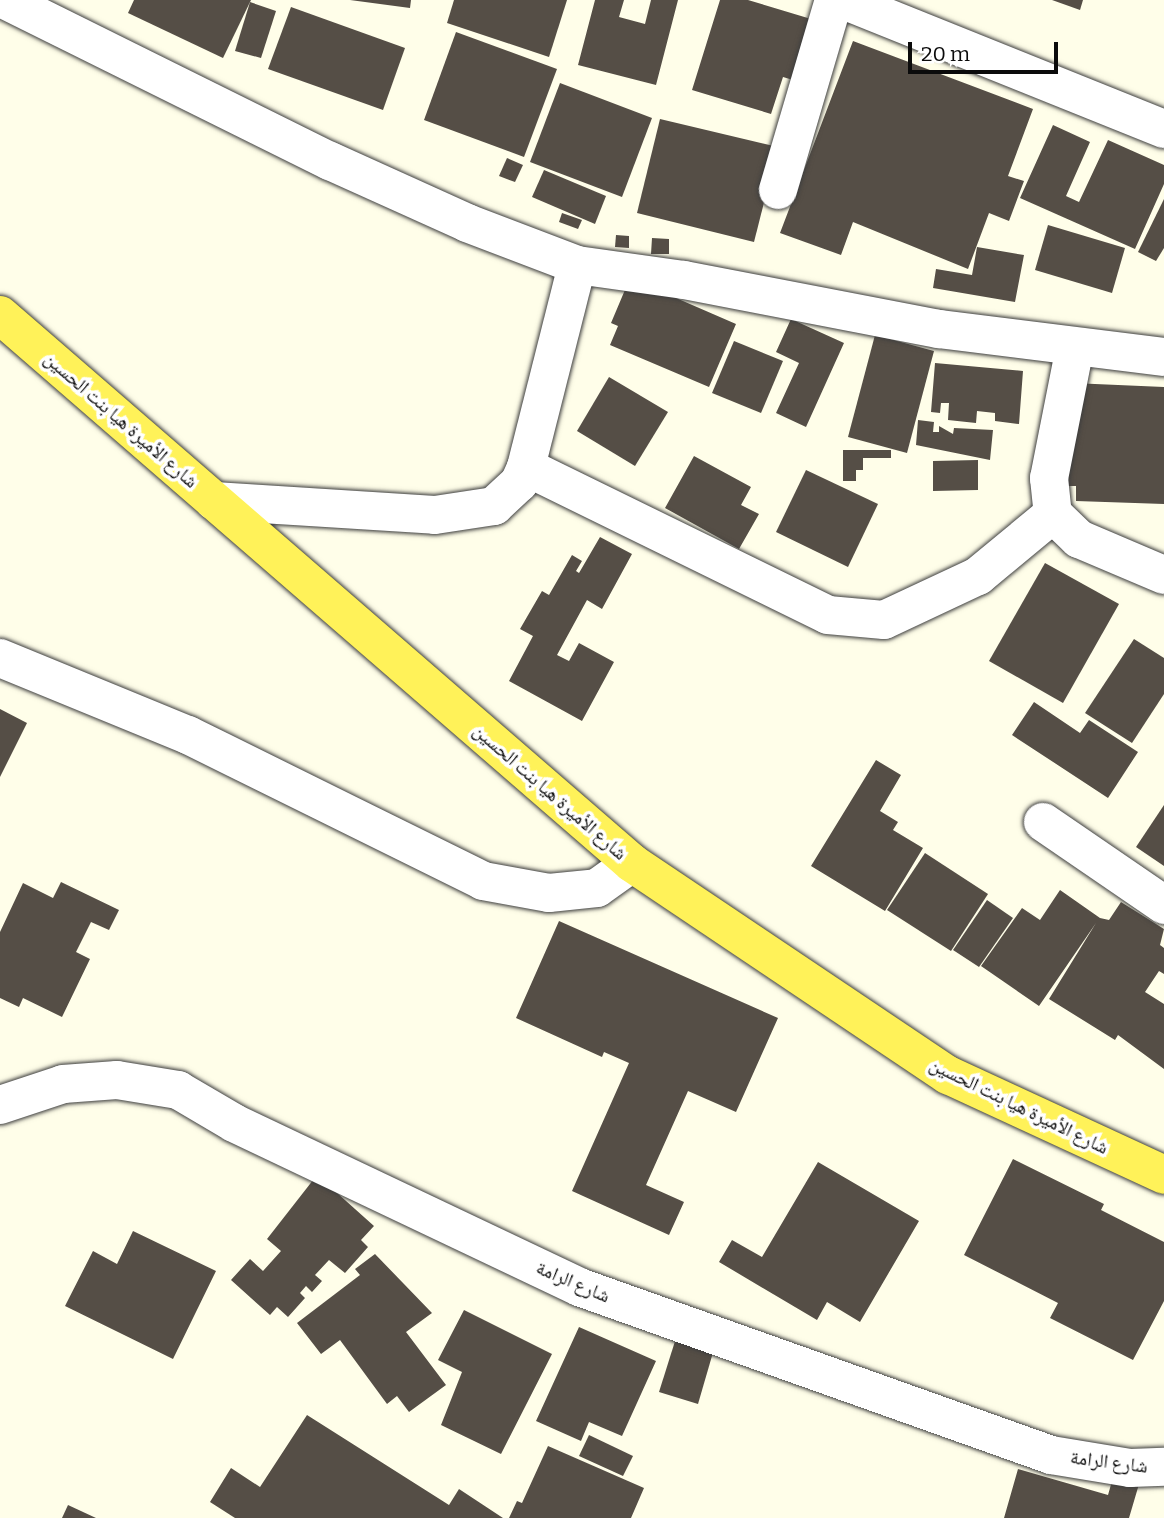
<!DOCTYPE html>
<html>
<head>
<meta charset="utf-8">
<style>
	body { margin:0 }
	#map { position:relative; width:1164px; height:1518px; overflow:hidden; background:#fffee9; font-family:Bitter,"Noto Naskh Arabic",serif }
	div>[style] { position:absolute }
	.building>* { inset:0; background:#554e46 }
	.roads { filter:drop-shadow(0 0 2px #3e3e3e) drop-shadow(0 0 2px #3e3e3e) }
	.minor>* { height:38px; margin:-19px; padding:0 19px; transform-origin:19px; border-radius:19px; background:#fff }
	.major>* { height:38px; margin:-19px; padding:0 19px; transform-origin:19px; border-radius:19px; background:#fff259 }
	span { translate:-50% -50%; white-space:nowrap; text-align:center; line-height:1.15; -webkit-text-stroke:7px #fff; paint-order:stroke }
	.street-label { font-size:19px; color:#0b0b0b }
	.scale { position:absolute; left:908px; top:42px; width:150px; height:32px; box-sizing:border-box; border:4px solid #0b0b0b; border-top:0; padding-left:9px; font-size:21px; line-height:24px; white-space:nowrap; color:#0b0b0b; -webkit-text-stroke:5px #fff; paint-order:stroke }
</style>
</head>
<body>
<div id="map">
	<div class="building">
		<i style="clip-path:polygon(134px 0,251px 0,223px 58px,128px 13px)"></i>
		<i style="clip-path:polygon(350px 0,411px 0,410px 8px)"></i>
		<i style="clip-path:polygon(454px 0,567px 0,549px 57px,447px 23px)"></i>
		<i style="clip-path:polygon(595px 0,624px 0,619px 17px,645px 24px,651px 0,678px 0,656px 85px,578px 65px)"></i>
		<i style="clip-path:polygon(720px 0,748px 0,821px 22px,803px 83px,783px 77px,771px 114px,692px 90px)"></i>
		<i style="clip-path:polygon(1052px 0,1083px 0,1080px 10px)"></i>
		<i style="clip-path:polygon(250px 2px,276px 11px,261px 58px,235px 51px)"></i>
		<i style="clip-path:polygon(291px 7px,405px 48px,383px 110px,268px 69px)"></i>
		<i style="clip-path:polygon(456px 32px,557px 69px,524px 157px,424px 120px)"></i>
		<i style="clip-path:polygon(853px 41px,1033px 109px,1008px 176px,1024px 181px,1009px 221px,989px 213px,968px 269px,853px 222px,841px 255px,780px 233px)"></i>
		<i style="clip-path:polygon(560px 83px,652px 118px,622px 197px,530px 162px)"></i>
		<i style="clip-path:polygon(660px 119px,778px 147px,754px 242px,637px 213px)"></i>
		<i style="clip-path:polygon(1053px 125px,1090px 142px,1066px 196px,1079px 202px,1108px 140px,1164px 165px,1164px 184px,1135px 249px,1020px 198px)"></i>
		<i style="clip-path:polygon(507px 158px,523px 165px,515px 182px,499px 176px)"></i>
		<i style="clip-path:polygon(544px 170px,606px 196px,595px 224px,532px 197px)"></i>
		<i style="clip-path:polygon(1164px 199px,1164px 248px,1156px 261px,1138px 252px)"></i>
		<i style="clip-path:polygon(562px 213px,582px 220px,578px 229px,559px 222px)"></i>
		<i style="clip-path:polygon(1048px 225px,1125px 248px,1112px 293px,1035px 270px)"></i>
		<i style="clip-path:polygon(616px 235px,629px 236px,629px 248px,615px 247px)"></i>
		<i style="clip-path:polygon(652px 238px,669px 239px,669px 254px,651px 254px)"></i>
		<i style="clip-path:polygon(977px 247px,1024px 255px,1015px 302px,933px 288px,936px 269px,972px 275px)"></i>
		<i style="clip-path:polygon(630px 278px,736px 324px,709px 387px,610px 345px,618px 326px,611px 323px)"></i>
		<i style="clip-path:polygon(791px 319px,844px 343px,806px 427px,776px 413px,799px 363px,776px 352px)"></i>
		<i style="clip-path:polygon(875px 335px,934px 351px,907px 453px,848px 437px)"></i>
		<i style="clip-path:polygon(734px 341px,783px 361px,761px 413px,712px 393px)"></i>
		<i style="clip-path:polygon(935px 363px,1023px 371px,1019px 424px,995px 421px,995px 413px,977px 411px,976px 423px,948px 420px,949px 403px,941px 403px,940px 413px,931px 412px)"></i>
		<i style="clip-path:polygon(609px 377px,668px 412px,635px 466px,577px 431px)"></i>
		<i style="clip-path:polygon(1072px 383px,1164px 387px,1164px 504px,1076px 501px,1076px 486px,1068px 486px)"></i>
		<i style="clip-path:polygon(918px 420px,934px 422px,933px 432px,939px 432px,939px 426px,953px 434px,954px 428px,993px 430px,990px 460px,916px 445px)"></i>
		<i style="clip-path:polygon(843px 450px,891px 450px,891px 458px,863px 458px,863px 470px,856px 470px,856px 481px,843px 481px)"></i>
		<i style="clip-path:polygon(694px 456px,751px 487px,741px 505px,759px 514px,739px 549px,665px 508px)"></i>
		<i style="clip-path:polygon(978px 460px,978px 490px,933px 491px,933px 461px)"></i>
		<i style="clip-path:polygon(806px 470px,878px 504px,848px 567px,776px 532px)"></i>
		<i style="clip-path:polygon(600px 537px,632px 554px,602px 609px,587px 600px,557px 655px,569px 661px,579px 643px,614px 662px,582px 721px,509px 681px,533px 636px,520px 629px,542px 591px,549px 595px,572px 555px,582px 561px,576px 571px,579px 573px)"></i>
		<i style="clip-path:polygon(1045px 563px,1119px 604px,1063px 703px,989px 661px)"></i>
		<i style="clip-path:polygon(1134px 639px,1164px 658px,1164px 694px,1132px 743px,1085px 713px)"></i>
		<i style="clip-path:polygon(1034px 702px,1080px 733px,1089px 720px,1138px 752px,1108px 798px,1012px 735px)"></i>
		<i style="clip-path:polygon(0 709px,27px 723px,0 777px)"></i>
		<i style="clip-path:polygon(876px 760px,901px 775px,880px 811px,898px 822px,893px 830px,923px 848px,885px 911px,811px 866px)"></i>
		<i style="clip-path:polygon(1164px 805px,1164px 866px,1136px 847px)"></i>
		<i style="clip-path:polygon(925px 853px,988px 894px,951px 951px,887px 910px)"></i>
		<i style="clip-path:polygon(61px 882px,119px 910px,109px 930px,91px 922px,76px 952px,90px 959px,62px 1017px,23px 998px,19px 1007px,0 998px,0 932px,23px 883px,53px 898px)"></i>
		<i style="clip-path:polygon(1060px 890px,1100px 918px,1109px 920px,1121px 902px,1164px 929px,1160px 945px,1164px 948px,1164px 974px,1159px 971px,1145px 992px,1164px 1004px,1164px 1069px,1118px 1035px,1115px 1040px,1049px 999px,1096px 923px,1039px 1006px,981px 966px,1022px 908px,1040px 920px)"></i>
		<i style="clip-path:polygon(987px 900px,1013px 918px,979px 967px,953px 950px)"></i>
		<i style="clip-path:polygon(559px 921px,778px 1018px,736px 1112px,688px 1091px,646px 1185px,684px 1202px,669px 1235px,572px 1191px,629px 1063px,604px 1052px,602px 1057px,516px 1018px)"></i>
		<i style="clip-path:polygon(1013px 1159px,1104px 1204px,1101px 1210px,1164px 1242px,1164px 1301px,1133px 1360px,1050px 1318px,1058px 1303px,964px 1255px)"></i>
		<i style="clip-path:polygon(818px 1162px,919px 1221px,860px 1322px,827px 1302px,817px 1320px,719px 1262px,732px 1240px,762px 1257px)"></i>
		<i style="clip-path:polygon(317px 1175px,374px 1226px,361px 1240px,368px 1247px,345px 1273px,329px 1260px,315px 1275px,322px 1281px,312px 1292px,306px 1286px,300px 1293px,305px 1298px,288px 1317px,277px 1307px,270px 1315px,231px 1280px,250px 1259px,263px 1271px,281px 1251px,267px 1239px)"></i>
		<i style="clip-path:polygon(133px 1231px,216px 1271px,173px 1359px,65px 1306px,93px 1251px,117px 1264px)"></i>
		<i style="clip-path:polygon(375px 1254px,432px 1313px,406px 1332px,446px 1385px,409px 1412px,397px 1396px,387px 1404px,340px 1340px,321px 1354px,297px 1323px,360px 1275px,355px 1269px)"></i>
		<i style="clip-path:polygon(464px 1310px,552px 1354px,501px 1454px,441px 1425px,462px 1372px,438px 1360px)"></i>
		<i style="clip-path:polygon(579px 1327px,656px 1361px,622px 1436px,589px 1422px,581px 1441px,536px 1421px)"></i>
		<i style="clip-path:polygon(676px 1338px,714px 1349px,698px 1404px,659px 1392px)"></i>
		<i style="clip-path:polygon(307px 1415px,449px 1505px,459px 1489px,503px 1518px,235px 1518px,210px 1502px,231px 1468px,260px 1487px)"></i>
		<i style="clip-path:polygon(589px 1435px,633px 1456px,623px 1476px,579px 1456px)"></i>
		<i style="clip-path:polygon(548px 1446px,644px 1488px,631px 1518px,509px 1518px,517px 1501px,522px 1503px)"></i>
		<i style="clip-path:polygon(1116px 1467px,1142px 1474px,1129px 1518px,1004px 1518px,1018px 1469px,1108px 1495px)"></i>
		<i style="clip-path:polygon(68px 1505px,96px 1518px,62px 1518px)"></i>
	</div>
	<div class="roads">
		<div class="minor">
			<i style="left:5px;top:0;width:363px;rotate:26.4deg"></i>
			<i style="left:330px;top:161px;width:150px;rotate:24.3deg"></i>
			<i style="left:467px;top:223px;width:118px;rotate:20.9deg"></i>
			<i style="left:577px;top:265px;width:108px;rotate:8deg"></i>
			<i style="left:684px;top:280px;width:260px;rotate:10.9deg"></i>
			<i style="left:939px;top:329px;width:227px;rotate:7.1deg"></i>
			<i style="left:843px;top:0;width:346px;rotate:21.9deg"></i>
			<i style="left:778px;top:190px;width:198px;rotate:-73.6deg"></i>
			<i style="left:1075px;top:347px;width:134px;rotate:101.2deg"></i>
			<i style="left:1049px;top:478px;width:36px;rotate:84deg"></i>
			<i style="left:1053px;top:514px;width:36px;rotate:44deg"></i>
			<i style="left:1079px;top:539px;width:92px;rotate:23deg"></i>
			<i style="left:526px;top:467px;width:336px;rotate:26.1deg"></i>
			<i style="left:828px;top:615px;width:56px;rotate:5.1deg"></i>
			<i style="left:884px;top:620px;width:104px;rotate:-25.1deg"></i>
			<i style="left:978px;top:576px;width:97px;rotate:-39.6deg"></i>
			<i style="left:214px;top:501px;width:221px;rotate:3.6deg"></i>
			<i style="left:435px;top:515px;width:60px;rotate:-8.7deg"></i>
			<i style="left:494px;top:506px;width:34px;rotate:-43deg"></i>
			<i style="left:519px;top:483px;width:17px;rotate:-66deg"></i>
			<i style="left:526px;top:467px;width:208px;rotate:-75.8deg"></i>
			<i style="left:0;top:658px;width:203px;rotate:22.3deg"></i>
			<i style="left:188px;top:735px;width:329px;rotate:26.3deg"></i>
			<i style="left:483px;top:881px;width:67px;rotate:10.3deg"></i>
			<i style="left:549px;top:893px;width:48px;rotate:-5.9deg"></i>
			<i style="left:597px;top:888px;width:43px;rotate:-35.5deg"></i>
			<i style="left:1043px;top:822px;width:147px;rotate:34.4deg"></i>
			<i style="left:0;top:1105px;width:66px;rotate:-18.4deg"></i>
			<i style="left:63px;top:1084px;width:54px;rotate:-4.2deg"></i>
			<i style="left:117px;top:1080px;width:62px;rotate:9.3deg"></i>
			<i style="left:178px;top:1090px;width:65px;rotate:30.5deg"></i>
			<i style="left:234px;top:1123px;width:382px;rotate:25.4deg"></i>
			<i style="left:579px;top:1287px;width:501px;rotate:19.59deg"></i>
			<i style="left:1051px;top:1455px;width:80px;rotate:9.3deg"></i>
			<i style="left:1130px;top:1468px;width:34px;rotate:-2deg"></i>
		</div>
		<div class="major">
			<i style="left:0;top:315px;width:836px;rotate:40.93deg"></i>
			<i style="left:632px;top:863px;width:381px;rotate:33.9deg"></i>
			<i style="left:948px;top:1075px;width:238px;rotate:24.8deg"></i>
		</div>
	</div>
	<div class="street-label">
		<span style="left:121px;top:420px;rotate:41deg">شارع الأميرة هيا بنت الحسين</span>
		<span style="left:550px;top:792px;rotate:41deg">شارع الأميرة هيا بنت الحسين</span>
		<span style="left:1019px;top:1106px;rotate:26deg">شارع الأميرة هيا بنت الحسين</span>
		<span style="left:573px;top:1282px;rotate:23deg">شارع الرامة</span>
		<span style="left:1109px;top:1462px;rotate:7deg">شارع الرامة</span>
	</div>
	<div class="scale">20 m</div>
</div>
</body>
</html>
